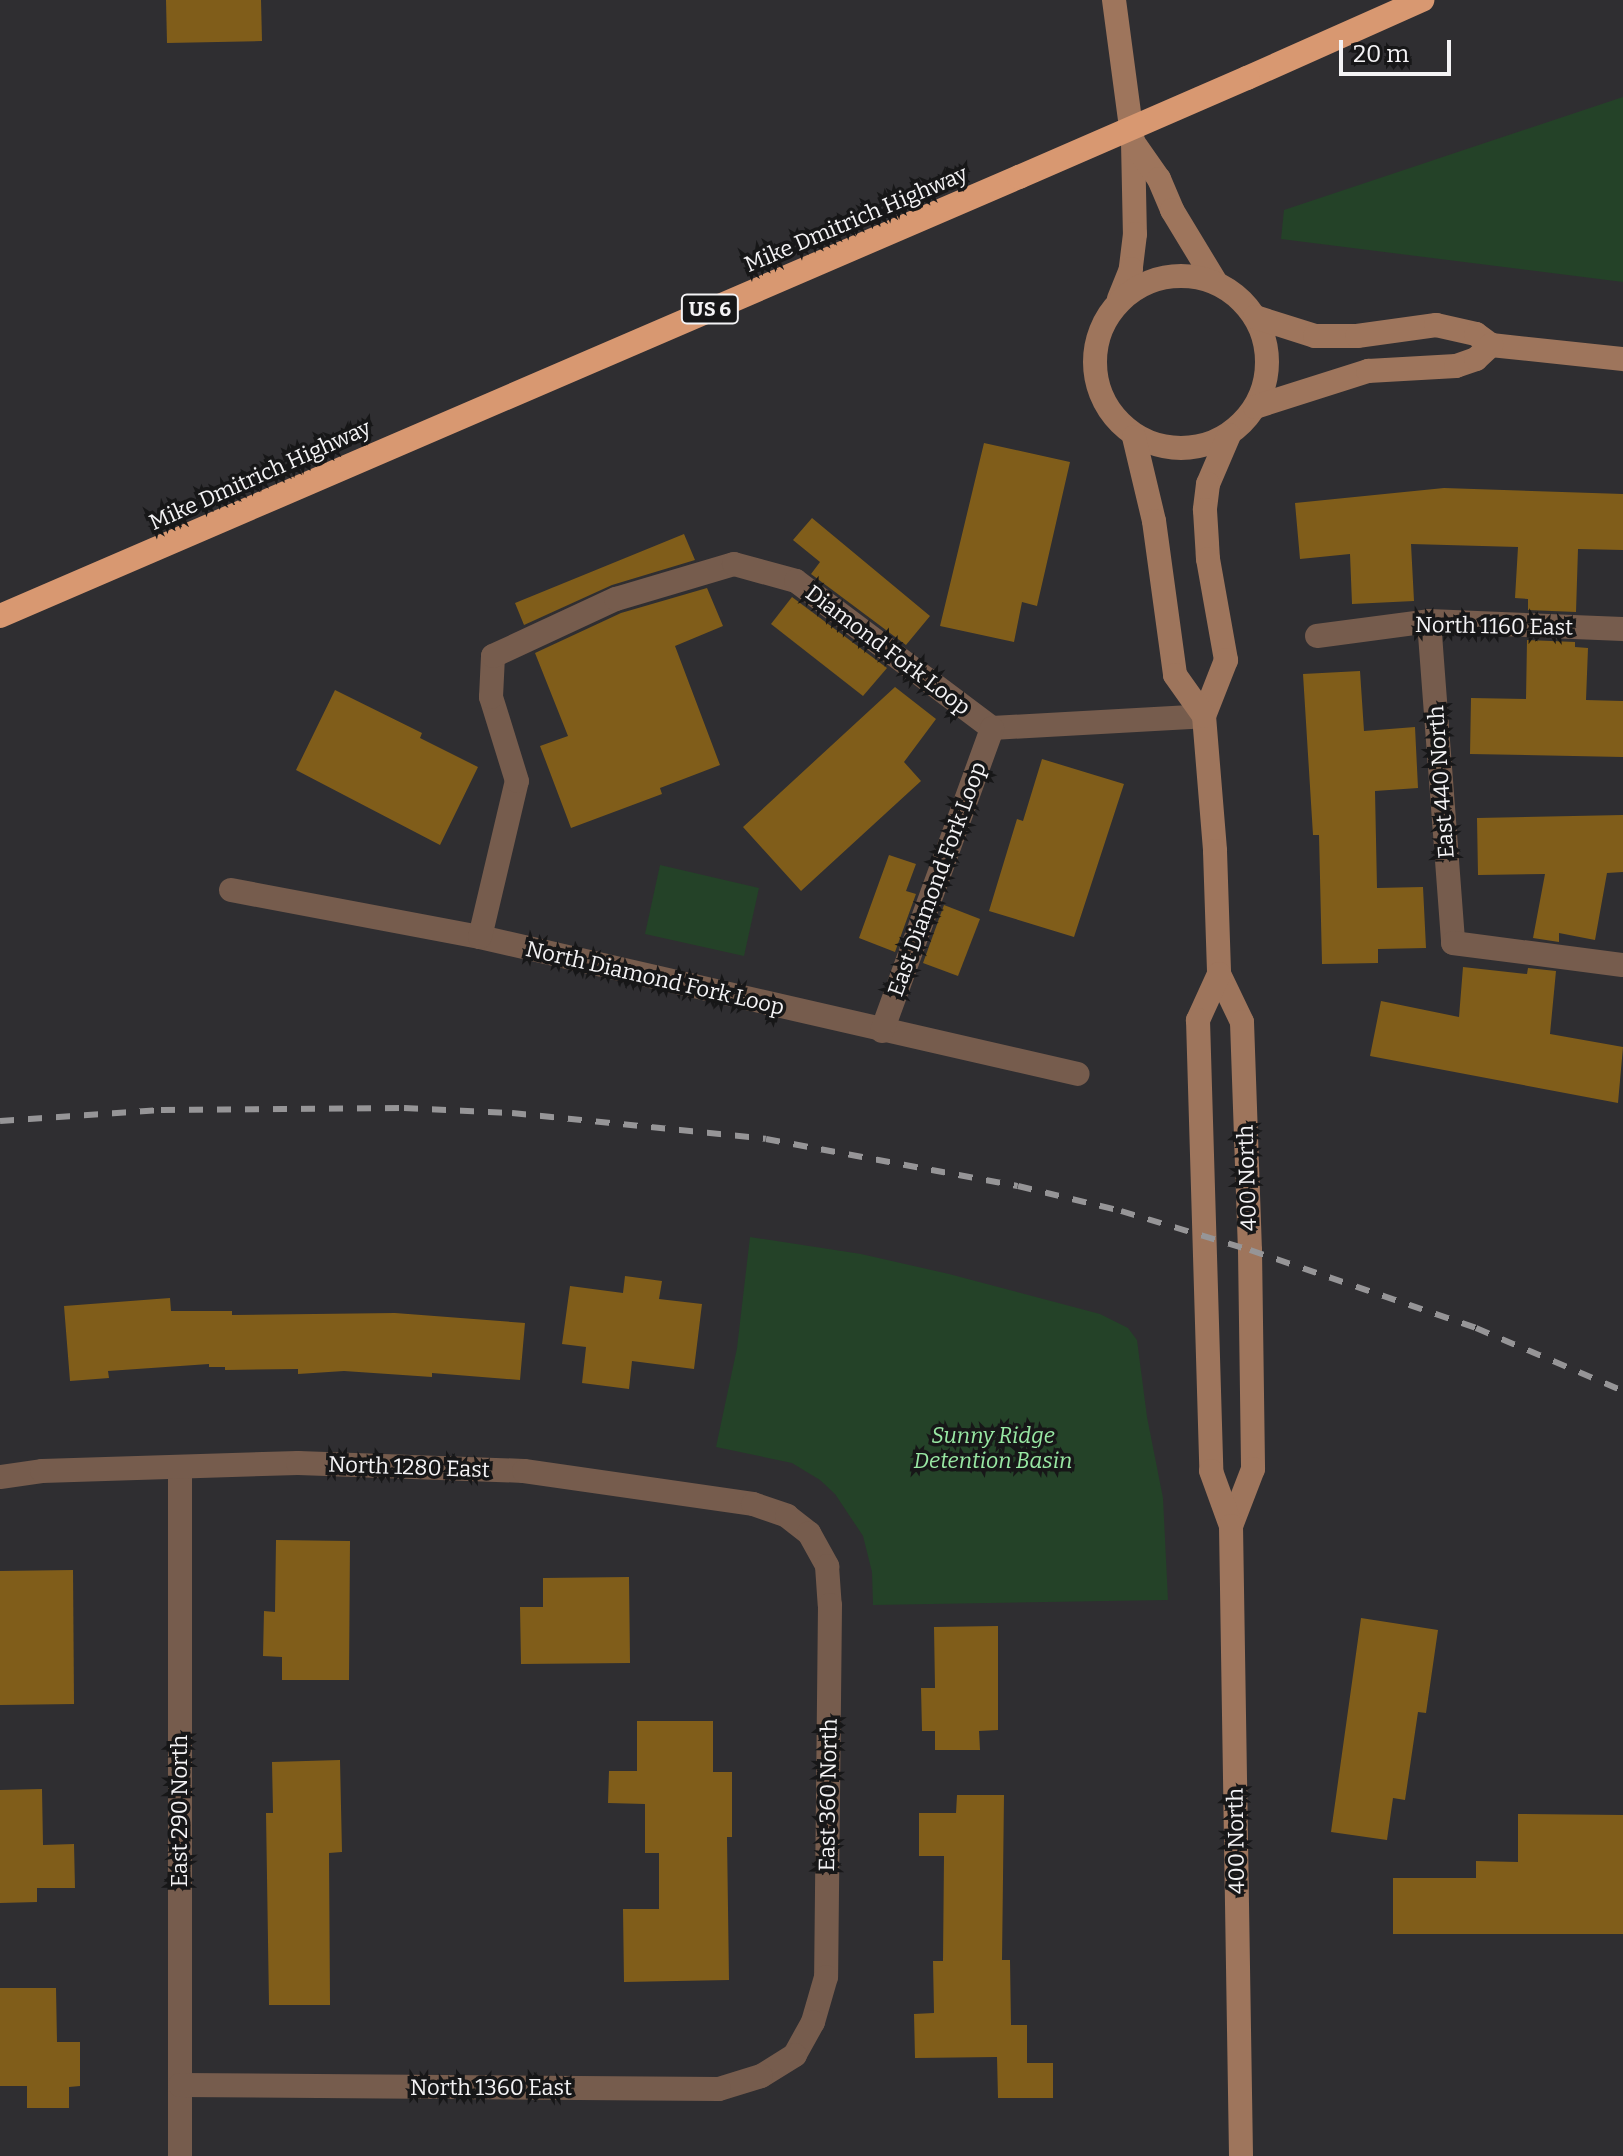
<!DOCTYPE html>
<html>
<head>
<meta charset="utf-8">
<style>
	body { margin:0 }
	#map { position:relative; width:1623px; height:2156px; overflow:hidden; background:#2f2e31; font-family:Bitter,serif }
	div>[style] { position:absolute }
	.green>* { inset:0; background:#244228 }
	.building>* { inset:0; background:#805d1a }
	.street>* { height:24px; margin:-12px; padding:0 12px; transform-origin:12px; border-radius:12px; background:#765c4d }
	.secondary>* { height:24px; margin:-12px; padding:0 12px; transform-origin:12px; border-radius:12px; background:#9e755c }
	.secondary>.ring { margin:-12px; padding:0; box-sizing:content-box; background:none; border:24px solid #9e755c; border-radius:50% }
	.highway>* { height:24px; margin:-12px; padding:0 12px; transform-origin:12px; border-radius:12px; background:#d89871 }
	.rail>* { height:6px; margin-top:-3px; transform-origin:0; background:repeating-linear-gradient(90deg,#969597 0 14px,transparent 0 28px) }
	.highway-bridge>* { height:24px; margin:-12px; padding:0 12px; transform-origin:12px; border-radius:12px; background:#d89871 }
	span { translate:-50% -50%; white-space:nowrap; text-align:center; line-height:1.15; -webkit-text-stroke:7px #171718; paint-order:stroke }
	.shield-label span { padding:2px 6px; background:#171718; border:2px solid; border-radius:6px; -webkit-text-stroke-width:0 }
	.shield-label { font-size:20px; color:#f4f3f5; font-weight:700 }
	.street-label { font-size:22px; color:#f4f3f5 }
	.park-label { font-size:22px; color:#99e9a4; font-style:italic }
	.scale { position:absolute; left:1339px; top:40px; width:112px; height:36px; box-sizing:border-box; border:4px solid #f4f3f5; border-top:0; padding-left:10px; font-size:24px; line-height:28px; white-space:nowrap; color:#f4f3f5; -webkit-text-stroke:6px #171718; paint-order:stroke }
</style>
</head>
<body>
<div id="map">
	<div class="green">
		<i style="clip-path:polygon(1623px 97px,1623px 282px,1281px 239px,1284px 210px)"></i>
		<i style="clip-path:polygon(660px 865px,759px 888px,744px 956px,645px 934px)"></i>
		<i style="clip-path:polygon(750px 1237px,861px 1254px,949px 1274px,1100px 1314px,1128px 1328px,1137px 1340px,1147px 1417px,1163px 1498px,1168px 1600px,873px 1605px,872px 1572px,863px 1536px,835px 1494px,820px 1480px,792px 1463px,716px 1447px,737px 1348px)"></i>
	</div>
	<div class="building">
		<i style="clip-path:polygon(166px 0,261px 0,262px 41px,167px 43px)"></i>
		<i style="clip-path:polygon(984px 443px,1070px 462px,1037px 606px,1022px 602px,1014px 642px,940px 626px)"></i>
		<i style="clip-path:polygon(1444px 488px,1623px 494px,1623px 550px,1578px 549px,1576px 612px,1528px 610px,1528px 599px,1515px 598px,1518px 547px,1411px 544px,1414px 601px,1352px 604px,1350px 554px,1300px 559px,1295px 503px)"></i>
		<i style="clip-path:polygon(812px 518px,930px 616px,906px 645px,811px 574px,820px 562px,793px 540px)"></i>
		<i style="clip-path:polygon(684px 534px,695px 560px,612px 585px,524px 625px,515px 603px)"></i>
		<i style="clip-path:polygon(707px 588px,723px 626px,675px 646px,720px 765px,660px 788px,662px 794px,571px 828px,540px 746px,568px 736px,535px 653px,621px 613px)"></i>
		<i style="clip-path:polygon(792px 597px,887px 668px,863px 696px,771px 624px)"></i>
		<i style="clip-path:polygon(1527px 640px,1575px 642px,1575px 647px,1588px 648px,1586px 700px,1623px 701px,1623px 757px,1470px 754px,1471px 698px,1526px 699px)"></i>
		<i style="clip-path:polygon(1360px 671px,1364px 731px,1415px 727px,1418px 788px,1375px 791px,1377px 888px,1423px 887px,1426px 948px,1378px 949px,1378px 963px,1322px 964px,1319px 835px,1313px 835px,1303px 674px)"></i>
		<i style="clip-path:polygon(895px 687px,936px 719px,904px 762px,921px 781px,801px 891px,743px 827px)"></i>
		<i style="clip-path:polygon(335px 690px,422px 733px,420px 738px,478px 767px,440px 845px,296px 770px)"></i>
		<i style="clip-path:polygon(1042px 759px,1124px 784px,1074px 937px,989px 911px,1017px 819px,1023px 821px)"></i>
		<i style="clip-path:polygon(1623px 815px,1623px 872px,1607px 873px,1595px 940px,1559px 933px,1559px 942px,1533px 938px,1545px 874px,1478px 875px,1477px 818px)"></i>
		<i style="clip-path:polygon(889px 855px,916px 864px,906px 891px,916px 894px,895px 952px,859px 938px)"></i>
		<i style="clip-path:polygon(944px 905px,980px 919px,958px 976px,923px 963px)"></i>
		<i style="clip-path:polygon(1463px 967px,1527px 974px,1528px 968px,1556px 971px,1550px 1034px,1623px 1047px,1618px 1103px,1370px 1056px,1381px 1001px,1459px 1017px)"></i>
		<i style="clip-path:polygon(625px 1276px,662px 1281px,659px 1299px,702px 1304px,694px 1369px,632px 1361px,629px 1389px,582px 1383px,586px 1347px,562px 1344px,570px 1286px,623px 1293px)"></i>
		<i style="clip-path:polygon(170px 1298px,171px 1311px,232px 1311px,232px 1315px,395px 1313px,525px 1323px,520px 1380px,432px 1373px,432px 1377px,344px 1371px,298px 1374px,298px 1369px,225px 1370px,225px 1367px,209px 1367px,209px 1364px,108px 1371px,109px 1378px,70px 1381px,64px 1306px)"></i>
		<i style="clip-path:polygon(276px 1540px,350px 1541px,349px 1680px,282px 1680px,282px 1657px,263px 1656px,264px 1611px,275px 1612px)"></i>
		<i style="clip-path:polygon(73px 1570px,74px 1704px,0 1705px,0 1571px)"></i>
		<i style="clip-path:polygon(629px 1577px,630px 1663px,521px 1664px,520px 1607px,543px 1607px,543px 1578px)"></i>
		<i style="clip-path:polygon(1361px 1618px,1438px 1630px,1426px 1713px,1418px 1712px,1405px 1800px,1393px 1798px,1387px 1840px,1331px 1832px)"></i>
		<i style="clip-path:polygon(998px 1626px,998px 1730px,979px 1731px,980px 1750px,935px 1750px,935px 1731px,922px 1731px,921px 1688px,935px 1688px,934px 1627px)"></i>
		<i style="clip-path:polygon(637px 1721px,713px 1721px,713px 1772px,732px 1772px,732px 1837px,727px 1837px,729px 1980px,624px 1982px,623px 1909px,659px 1909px,659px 1853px,645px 1853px,645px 1804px,608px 1803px,609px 1771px,637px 1771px)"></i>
		<i style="clip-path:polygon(340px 1760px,342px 1852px,329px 1853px,330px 2005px,269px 2005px,266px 1813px,273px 1813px,272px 1762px)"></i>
		<i style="clip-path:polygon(42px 1789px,43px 1845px,74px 1844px,75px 1888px,37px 1888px,37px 1902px,0 1903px,0 1790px)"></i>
		<i style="clip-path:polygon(957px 1795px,1004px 1795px,1002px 1960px,1010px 1960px,1011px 2025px,1027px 2025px,1027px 2063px,1053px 2063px,1053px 2098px,998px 2098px,997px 2057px,915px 2058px,914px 2014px,934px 2013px,933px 1961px,943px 1961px,944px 1856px,919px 1856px,919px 1813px,956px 1813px)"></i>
		<i style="clip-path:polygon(1518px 1814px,1623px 1815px,1623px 1934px,1393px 1934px,1393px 1878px,1476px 1878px,1476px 1861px,1518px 1862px)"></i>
		<i style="clip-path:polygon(0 1988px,56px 1988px,57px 2042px,80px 2042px,80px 2086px,69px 2087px,69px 2108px,27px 2108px,27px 2086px,0 2086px)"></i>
	</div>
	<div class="street">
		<i style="left:1429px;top:621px;width:323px;rotate:85.7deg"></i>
		<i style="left:1453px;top:943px;width:171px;rotate:7.4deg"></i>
		<i style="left:1317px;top:636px;width:113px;rotate:-7.6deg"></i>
		<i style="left:1429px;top:621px;width:194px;rotate:2.4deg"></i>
		<i style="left:231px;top:890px;width:253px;rotate:10.7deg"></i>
		<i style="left:480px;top:937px;width:613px;rotate:12.9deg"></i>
		<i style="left:480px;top:937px;width:160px;rotate:-76.7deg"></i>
		<i style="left:517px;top:781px;width:88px;rotate:-107.2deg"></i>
		<i style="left:491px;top:697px;width:41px;rotate:-87.2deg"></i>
		<i style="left:493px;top:656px;width:136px;rotate:-24.9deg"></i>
		<i style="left:616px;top:599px;width:123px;rotate:-16.5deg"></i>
		<i style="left:734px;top:564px;width:64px;rotate:15.3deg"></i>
		<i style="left:796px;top:581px;width:245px;rotate:36.9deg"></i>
		<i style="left:992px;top:728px;width:212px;rotate:-3.2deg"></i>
		<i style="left:882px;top:1031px;width:322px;rotate:-70deg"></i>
		<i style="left:180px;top:1467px;width:689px;rotate:90deg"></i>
		<i style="left:0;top:1477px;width:42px;rotate:-8.1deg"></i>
		<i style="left:42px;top:1471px;width:256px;rotate:-1.8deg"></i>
		<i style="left:298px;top:1463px;width:226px;rotate:2deg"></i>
		<i style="left:524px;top:1471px;width:231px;rotate:8.2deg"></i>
		<i style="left:753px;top:1504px;width:36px;rotate:19deg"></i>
		<i style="left:787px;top:1516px;width:28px;rotate:38deg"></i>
		<i style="left:809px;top:1533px;width:38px;rotate:61deg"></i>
		<i style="left:827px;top:1566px;width:39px;rotate:86deg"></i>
		<i style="left:830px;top:1605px;width:372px;rotate:90.6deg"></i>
		<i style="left:826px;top:1977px;width:47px;rotate:106.1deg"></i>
		<i style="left:813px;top:2022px;width:38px;rotate:119deg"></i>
		<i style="left:795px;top:2055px;width:40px;rotate:148deg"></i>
		<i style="left:761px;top:2076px;width:44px;rotate:162.8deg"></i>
		<i style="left:719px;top:2089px;width:539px;rotate:-179.57deg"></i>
	</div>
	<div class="secondary">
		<i style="left:1114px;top:0;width:143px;rotate:82.4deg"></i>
		<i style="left:1133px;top:142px;width:92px;rotate:88.8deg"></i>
		<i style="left:1135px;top:234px;width:35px;rotate:97deg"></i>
		<i style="left:1131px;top:269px;width:32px;rotate:112deg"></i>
		<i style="left:1133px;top:142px;width:45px;rotate:54.9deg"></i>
		<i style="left:1159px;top:179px;width:34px;rotate:67deg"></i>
		<i style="left:1172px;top:210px;width:83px;rotate:58.8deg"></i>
		<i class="ring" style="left:1095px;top:276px;width:148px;height:148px"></i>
		<i style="left:1255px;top:317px;width:63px;rotate:17.6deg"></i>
		<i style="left:1315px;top:336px;width:42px"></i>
		<i style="left:1357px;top:336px;width:80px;rotate:-7.9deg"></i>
		<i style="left:1436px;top:325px;width:41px;rotate:12.7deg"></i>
		<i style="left:1476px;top:334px;width:19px;rotate:36deg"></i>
		<i style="left:1491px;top:345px;width:133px;rotate:6.1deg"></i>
		<i style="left:1255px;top:407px;width:119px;rotate:-17.7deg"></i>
		<i style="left:1368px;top:371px;width:88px;rotate:-3.3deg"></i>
		<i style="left:1456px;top:366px;width:21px;rotate:-19deg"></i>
		<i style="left:1476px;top:359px;width:21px;rotate:-43deg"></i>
		<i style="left:1229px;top:435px;width:53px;rotate:113.2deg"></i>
		<i style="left:1208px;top:484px;width:26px;rotate:97deg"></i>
		<i style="left:1205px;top:510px;width:49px;rotate:86.5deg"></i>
		<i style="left:1208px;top:559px;width:103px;rotate:79.9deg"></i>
		<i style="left:1226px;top:660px;width:60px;rotate:111.4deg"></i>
		<i style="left:1204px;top:716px;width:135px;rotate:85.3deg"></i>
		<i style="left:1215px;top:851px;width:123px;rotate:88.1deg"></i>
		<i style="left:1219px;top:974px;width:53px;rotate:64.4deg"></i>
		<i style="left:1242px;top:1022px;width:228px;rotate:88deg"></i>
		<i style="left:1250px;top:1250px;width:219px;rotate:89.2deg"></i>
		<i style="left:1253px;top:1469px;width:61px;rotate:111.1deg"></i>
		<i style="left:1134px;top:437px;width:86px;rotate:76.6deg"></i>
		<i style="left:1154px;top:521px;width:155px;rotate:82.2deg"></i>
		<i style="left:1175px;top:675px;width:50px;rotate:54.7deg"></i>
		<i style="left:1219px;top:974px;width:51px;rotate:114.5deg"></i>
		<i style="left:1198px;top:1020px;width:451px;rotate:88.3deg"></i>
		<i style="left:1211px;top:1471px;width:59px;rotate:70deg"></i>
		<i style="left:1231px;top:1526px;width:630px;rotate:89.09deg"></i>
	</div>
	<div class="highway">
		<i style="left:1247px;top:78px;width:192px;rotate:-24deg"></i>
		<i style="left:0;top:616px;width:1110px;rotate:-23.31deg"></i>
	</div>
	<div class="rail">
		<i style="left:0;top:1121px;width:161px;rotate:-3.9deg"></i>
		<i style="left:161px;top:1110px;width:243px;rotate:-0.5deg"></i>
		<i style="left:404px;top:1108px;width:108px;rotate:2.7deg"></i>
		<i style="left:512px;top:1113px;width:255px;rotate:5.8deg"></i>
		<i style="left:766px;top:1139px;width:256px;rotate:10.6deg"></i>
		<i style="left:1018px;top:1186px;width:106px;rotate:13.6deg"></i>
		<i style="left:1121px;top:1211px;width:135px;rotate:16.8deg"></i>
		<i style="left:1250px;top:1250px;width:239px;rotate:19deg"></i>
		<i style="left:1476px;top:1328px;width:160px;rotate:23.2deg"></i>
	</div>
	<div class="highway-bridge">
		<i style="left:1019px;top:177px;width:249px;rotate:-23.5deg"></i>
	</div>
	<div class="shield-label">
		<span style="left:710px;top:309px">US 6</span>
	</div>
	<div class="street-label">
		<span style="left:856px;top:219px;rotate:-23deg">Mike Dmitrich Highway</span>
		<span style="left:260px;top:475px;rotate:-24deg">Mike Dmitrich Highway</span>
		<span style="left:1494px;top:626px;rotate:1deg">North 1160 East</span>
		<span style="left:888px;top:650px;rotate:37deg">Diamond Fork Loop</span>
		<span style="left:1441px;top:782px;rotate:-94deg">East 440 North</span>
		<span style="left:937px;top:879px;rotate:-70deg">East Diamond Fork Loop</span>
		<span style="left:655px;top:978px;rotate:13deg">North Diamond Fork Loop</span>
		<span style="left:1247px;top:1178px;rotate:-92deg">400 North</span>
		<span style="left:409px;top:1467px;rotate:2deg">North 1280 East</span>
		<span style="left:828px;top:1795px;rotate:-89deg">East 360 North</span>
		<span style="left:180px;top:1811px;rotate:-90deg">East 290 North</span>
		<span style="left:1236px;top:1841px;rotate:-91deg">400 North</span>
		<span style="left:491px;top:2088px">North 1360 East</span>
	</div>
	<div class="park-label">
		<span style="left:993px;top:1448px">Sunny Ridge<br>Detention Basin</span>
	</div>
	<div class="scale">20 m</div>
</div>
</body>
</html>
